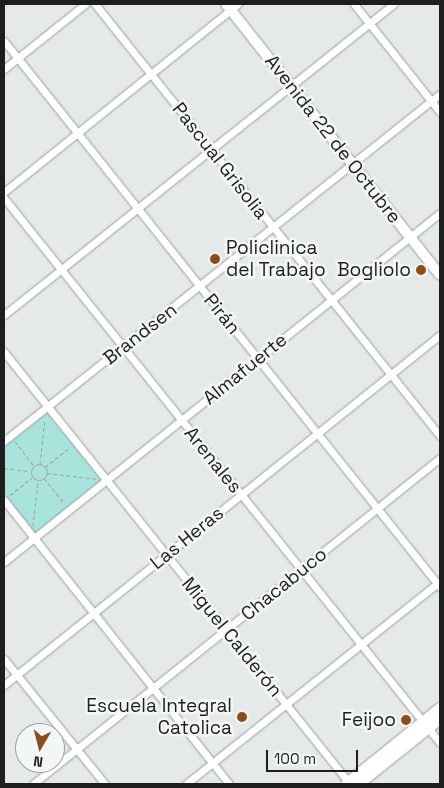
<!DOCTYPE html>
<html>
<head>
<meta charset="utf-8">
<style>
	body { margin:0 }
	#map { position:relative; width:444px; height:788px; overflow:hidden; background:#e5eae9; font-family:"Space Grotesk",sans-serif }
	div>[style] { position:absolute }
	.green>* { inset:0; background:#a8e4dc }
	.path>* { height:1px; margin-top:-0.5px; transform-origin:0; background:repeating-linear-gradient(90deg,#9fa3a2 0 4px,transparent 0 6.5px) }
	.path>.ring { margin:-0.5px; padding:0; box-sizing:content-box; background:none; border:1px solid #9fa3a2; border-radius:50% }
	.roads { filter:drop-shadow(0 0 1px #9ca0a0) drop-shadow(0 0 1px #9ca0a0) }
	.minor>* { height:7px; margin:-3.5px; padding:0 3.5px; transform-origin:3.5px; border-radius:3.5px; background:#fff }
	.secondary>* { height:10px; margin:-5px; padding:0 5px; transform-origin:5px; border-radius:5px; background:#fff }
	.dots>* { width:14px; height:14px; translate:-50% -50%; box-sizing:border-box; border:2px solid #f2f7f6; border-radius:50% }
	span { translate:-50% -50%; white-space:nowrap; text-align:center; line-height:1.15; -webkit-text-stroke:5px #f2f7f6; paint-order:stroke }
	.street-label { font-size:19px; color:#1d1f1e }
	.poi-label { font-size:19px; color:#1d1f1e }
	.left { translate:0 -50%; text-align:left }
	.right { translate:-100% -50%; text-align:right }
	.frame { position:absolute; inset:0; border:5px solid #1d1f1e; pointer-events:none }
	.north { position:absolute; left:15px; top:723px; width:50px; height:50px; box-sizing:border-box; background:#f2f7f6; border:1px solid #9da1a0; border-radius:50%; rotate:188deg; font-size:14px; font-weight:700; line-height:20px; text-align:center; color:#1d1f1e }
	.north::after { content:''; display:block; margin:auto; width:18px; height:22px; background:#8e4c1b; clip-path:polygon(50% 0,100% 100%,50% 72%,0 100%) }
	.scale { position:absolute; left:266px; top:750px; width:92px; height:22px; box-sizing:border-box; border:2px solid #1d1f1e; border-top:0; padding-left:6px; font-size:15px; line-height:18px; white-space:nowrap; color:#1d1f1e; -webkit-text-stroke:4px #f2f7f6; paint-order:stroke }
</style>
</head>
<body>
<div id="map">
	<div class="green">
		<i style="clip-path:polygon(45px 411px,102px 479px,32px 537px,4px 497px,4px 447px)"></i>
	</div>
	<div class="path">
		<i style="left:15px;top:441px;width:31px;rotate:53deg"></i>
		<i style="left:40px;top:464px;width:46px;rotate:-83.8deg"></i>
		<i class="ring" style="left:31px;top:464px;width:15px;height:15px"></i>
		<i style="left:45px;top:467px;width:33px;rotate:-38deg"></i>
		<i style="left:4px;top:468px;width:26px;rotate:7deg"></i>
		<i style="left:47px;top:473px;width:51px;rotate:6.7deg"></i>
		<i style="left:44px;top:478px;width:33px;rotate:51deg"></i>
		<i style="left:10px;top:495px;width:28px;rotate:-38deg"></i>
		<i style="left:33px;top:526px;width:46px;rotate:-83.8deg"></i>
	</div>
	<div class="roads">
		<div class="minor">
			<i style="left:95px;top:4px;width:553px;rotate:51.39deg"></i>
			<i style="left:354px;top:4px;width:138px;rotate:51.5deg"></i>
			<i style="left:4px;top:41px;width:699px;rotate:51.39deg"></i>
			<i style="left:4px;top:69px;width:104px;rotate:-38.7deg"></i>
			<i style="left:4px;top:192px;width:300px;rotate:-38.8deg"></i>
			<i style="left:4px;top:198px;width:698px;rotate:51.34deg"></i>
			<i style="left:4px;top:315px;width:498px;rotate:-38.6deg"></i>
			<i style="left:4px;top:352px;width:553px;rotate:51.31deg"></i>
			<i style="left:4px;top:441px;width:557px;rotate:-38.52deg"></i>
			<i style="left:4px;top:500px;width:362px;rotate:51.6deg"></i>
			<i style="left:4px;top:562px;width:558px;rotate:-38.68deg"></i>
			<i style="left:4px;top:659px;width:161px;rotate:51.1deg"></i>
			<i style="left:4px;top:685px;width:559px;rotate:-38.76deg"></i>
			<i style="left:33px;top:784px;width:521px;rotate:-38.69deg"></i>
			<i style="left:186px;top:784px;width:325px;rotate:-38.6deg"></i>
		</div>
		<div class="secondary">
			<i style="left:226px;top:4px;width:345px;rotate:51.7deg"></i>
			<i style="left:346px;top:784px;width:121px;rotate:-39deg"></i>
			<i style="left:359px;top:784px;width:104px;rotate:-38.7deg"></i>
		</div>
	</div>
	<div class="dots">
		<i style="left:215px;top:259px;background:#8e4c1b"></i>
		<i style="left:421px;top:270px;background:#8e4c1b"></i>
		<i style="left:242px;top:717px;background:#8e4c1b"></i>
		<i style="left:406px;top:720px;background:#8e4c1b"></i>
	</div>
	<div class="street-label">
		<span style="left:333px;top:139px;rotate:52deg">Avenida 22 de Octubre</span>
		<span style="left:220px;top:161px;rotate:52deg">Pascual Grisolia</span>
		<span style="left:222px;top:314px;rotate:51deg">Pirán</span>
		<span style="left:140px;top:334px;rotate:-38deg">Brandsen</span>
		<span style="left:245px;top:369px;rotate:-39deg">Almafuerte</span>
		<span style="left:213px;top:460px;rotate:51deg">Arenales</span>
		<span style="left:187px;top:538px;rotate:-39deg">Las Heras</span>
		<span style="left:284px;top:584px;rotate:-39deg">Chacabuco</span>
		<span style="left:232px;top:637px;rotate:51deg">Miguel Calderón</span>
	</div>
	<div class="poi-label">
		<span class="left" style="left:226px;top:259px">Policlinica<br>del Trabajo</span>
		<span class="right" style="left:411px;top:270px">Bogliolo</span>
		<span class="right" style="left:232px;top:717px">Escuela Integral<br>Catolica</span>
		<span class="right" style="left:396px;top:720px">Feijoo</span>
	</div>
	<div class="frame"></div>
	<div class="north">N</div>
	<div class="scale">100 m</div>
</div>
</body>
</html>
